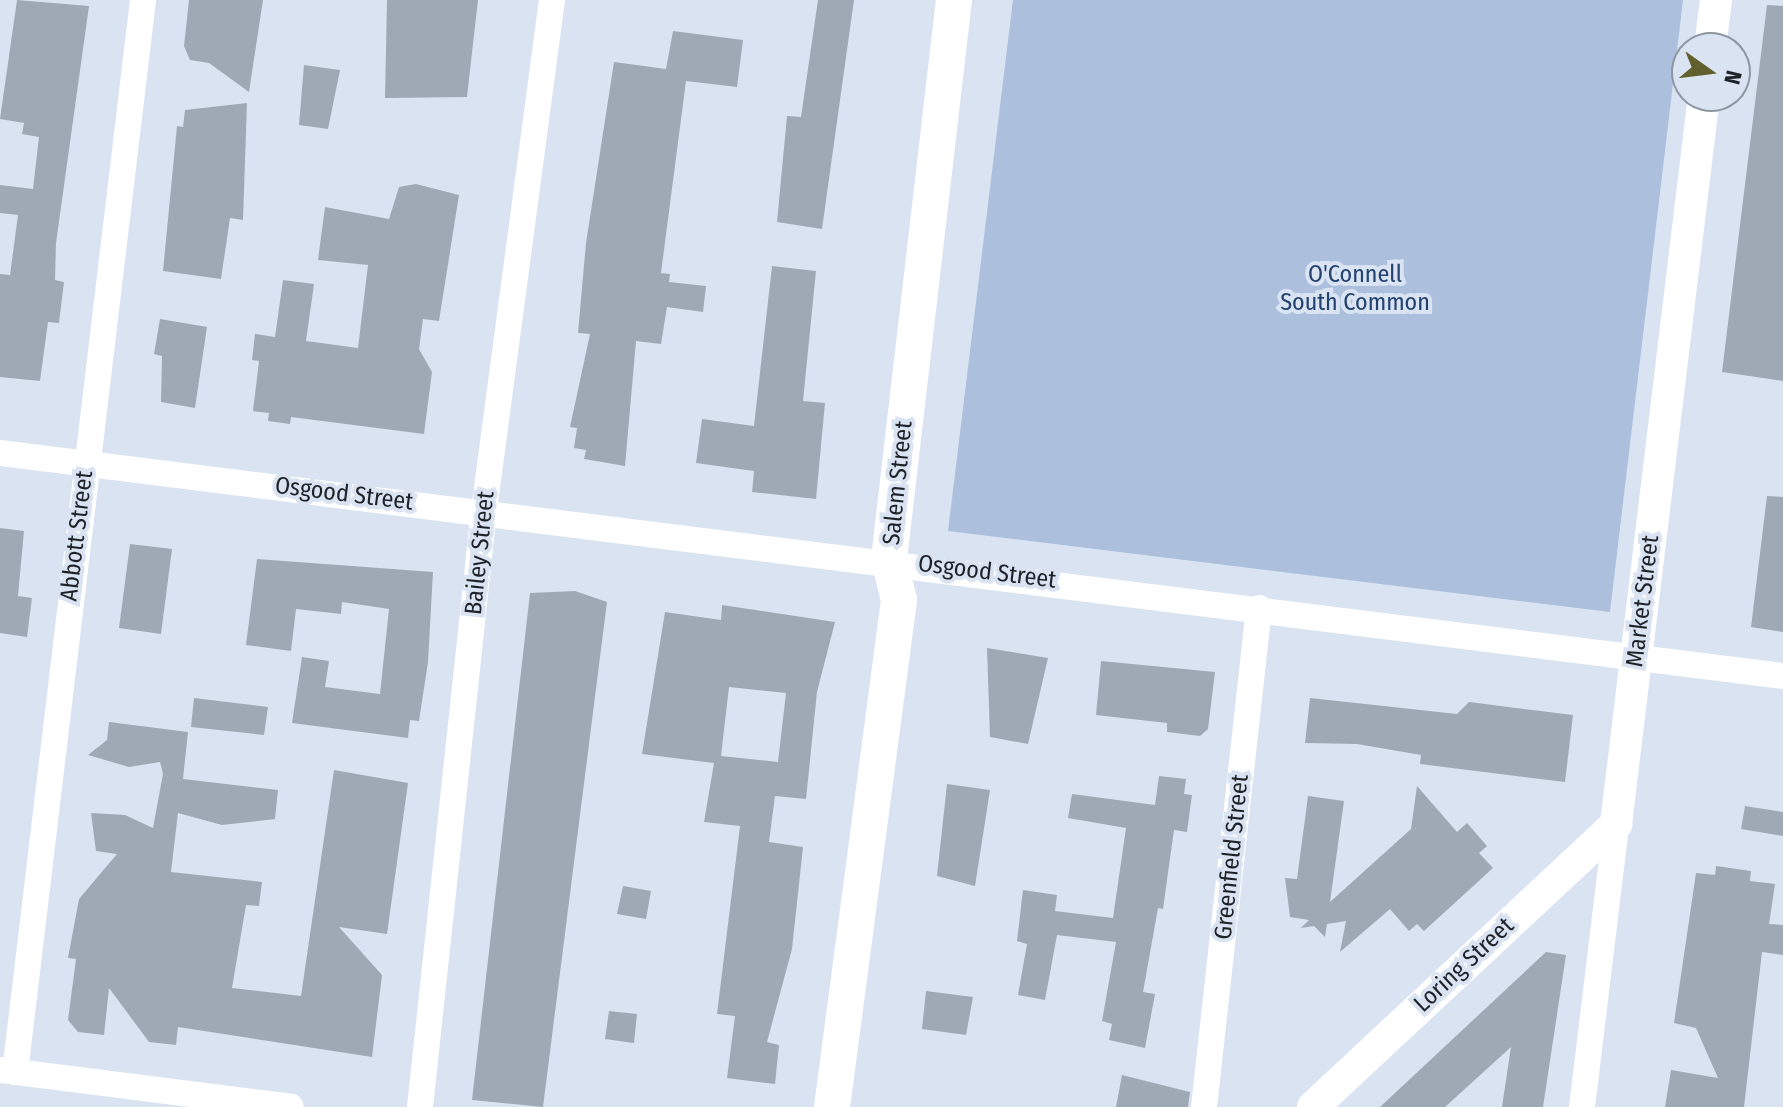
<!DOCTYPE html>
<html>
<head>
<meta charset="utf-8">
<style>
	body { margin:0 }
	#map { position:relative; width:1783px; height:1107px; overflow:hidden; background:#d9e3f2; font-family:"Fira Sans Condensed",sans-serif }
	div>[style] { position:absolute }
	.green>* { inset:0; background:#acc0dd }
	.building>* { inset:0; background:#9fa9b6 }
	.minor>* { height:26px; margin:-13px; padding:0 13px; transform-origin:13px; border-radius:13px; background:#fff }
	.tertiary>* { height:32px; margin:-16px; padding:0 16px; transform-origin:16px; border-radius:16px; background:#fff }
	.secondary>* { height:36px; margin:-18px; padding:0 18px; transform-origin:18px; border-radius:18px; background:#fff }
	span { translate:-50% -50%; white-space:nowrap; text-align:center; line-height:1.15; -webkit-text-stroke:8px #d9e3f2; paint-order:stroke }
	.park-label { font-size:24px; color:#23426f }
	.street-label { font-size:24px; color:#1e2227 }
	.north { position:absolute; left:1671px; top:32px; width:80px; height:80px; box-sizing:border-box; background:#d9e3f2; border:2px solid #8e96a1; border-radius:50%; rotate:104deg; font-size:22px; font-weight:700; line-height:32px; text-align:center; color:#1e2227 }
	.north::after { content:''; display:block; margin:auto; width:28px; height:36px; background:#61602d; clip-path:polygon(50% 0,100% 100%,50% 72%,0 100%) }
</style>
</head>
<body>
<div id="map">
	<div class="green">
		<i style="clip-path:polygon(1013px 0,1683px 0,1610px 612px,948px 531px)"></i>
	</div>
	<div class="building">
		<i style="clip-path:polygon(17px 0,89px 6px,56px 243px,55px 280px,64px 282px,59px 323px,48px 322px,40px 381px,0 377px,0 274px,10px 275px,18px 215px,0 213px,0 185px,33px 189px,39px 137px,22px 134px,24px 123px,0 119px)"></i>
		<i style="clip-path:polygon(189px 0,263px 0,249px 92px,209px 63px,190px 60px,184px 46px)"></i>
		<i style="clip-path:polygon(387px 0,478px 0,467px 97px,385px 98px)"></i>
		<i style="clip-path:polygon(818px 0,854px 0,822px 229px,777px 222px,787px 116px,801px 117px)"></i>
		<i style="clip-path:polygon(1767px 5px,1783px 6px,1783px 381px,1722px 372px)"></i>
		<i style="clip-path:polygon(673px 31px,743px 40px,737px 87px,686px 81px,661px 273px,670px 274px,669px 282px,706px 286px,703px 312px,667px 307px,661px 344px,636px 341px,625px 466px,584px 459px,586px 450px,574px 448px,577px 428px,570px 427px,590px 334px,578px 333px,586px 243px,614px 62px,666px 69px)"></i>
		<i style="clip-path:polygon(304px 65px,340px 70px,328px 129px,299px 125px)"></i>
		<i style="clip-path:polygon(247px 103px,243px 220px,230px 218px,221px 279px,163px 271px,177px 126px,183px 127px,185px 110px)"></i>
		<i style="clip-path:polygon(416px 184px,459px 195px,439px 321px,423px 319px,419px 349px,432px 372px,424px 434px,291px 417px,290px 424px,268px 421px,269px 413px,253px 411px,259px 361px,252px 360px,255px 334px,275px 337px,283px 280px,314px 284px,306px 341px,358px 348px,368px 265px,318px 260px,325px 207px,389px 219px,399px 187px)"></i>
		<i style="clip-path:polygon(772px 266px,816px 271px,803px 401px,825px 403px,816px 499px,752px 492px,754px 471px,696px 463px,702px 419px,754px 426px)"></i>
		<i style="clip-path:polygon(160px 319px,207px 327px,195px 408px,161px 402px,162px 356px,154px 354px)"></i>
		<i style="clip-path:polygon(1767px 496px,1783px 497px,1783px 632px,1751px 627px)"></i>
		<i style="clip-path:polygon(0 528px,24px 531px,18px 596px,32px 598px,27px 637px,0 633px)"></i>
		<i style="clip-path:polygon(130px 544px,172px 549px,161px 634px,119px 628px)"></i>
		<i style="clip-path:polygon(257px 559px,433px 572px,428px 662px,419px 721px,410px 720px,408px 738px,292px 723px,302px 657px,329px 661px,325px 687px,380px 694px,389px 609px,342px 602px,341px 614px,296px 609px,291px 651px,246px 645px)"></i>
		<i style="clip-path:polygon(575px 591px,607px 602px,543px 1107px,472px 1100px,530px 593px)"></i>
		<i style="clip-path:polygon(evenodd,722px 605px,835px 622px,817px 692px,806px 799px,775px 796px,769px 842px,803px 847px,792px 949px,767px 1042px,779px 1045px,775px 1084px,727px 1078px,735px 1016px,717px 1014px,740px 826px,704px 822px,714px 763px,642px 754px,665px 612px,721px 620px,722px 605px,729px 687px,786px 693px,778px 762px,721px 756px,729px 687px)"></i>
		<i style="clip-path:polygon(987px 648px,1048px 658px,1028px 744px,990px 737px)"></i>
		<i style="clip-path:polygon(1101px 661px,1215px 672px,1208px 729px,1200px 736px,1167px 732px,1167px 723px,1096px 715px)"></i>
		<i style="clip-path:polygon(194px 698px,268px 707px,264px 735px,191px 727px)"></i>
		<i style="clip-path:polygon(1310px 698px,1457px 714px,1469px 702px,1573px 715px,1565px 782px,1420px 764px,1421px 755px,1357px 744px,1305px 743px)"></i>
		<i style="clip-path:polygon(109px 722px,188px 732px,183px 779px,278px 790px,275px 819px,222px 825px,178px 813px,171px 872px,262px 882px,259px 906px,246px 905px,232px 988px,301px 996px,334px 770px,408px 783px,387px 934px,339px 927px,382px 975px,372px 1057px,178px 1027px,176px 1045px,149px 1042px,109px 988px,104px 1035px,78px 1032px,68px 1020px,76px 959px,68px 958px,79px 899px,117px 854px,96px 851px,91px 813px,125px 815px,153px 828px,163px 774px,160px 762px,129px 767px,88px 755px,107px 740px)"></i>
		<i style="clip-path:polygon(1159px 776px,1186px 779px,1184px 794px,1192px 795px,1187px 832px,1174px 830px,1163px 909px,1158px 908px,1143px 992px,1155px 994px,1145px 1048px,1109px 1040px,1112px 1024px,1102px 1021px,1116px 942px,1057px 935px,1045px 1000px,1018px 995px,1027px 944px,1017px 941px,1023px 890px,1057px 895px,1055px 911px,1113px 918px,1126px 828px,1068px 818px,1072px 794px,1155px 805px)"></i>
		<i style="clip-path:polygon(947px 784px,990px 790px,975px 886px,937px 876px)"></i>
		<i style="clip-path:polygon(1417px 786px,1457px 832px,1467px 823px,1487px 846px,1479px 853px,1493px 868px,1424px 931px,1417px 924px,1409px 931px,1390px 909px,1340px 952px,1346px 921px,1327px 924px,1325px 937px,1314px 926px,1301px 928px,1309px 920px,1290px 917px,1285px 878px,1297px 879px,1308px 796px,1344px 801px,1330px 902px,1411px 829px)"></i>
		<i style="clip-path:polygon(1745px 806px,1783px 812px,1783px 836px,1741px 829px)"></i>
		<i style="clip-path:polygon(1716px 866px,1751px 871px,1750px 881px,1775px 884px,1769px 924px,1783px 925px,1783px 955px,1762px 952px,1744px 1107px,1665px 1107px,1671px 1070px,1718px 1078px,1696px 1028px,1674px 1023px,1696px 873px,1715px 875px)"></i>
		<i style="clip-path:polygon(623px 886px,651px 891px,646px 919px,617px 914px)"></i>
		<i style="clip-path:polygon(1546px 952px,1566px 955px,1543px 1107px,1502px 1107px,1511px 1047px,1445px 1107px,1380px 1107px)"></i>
		<i style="clip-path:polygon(926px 991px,973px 997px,966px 1035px,922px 1029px)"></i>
		<i style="clip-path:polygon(609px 1011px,637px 1014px,634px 1043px,605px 1039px)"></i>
		<i style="clip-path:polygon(1122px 1075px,1190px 1092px,1188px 1107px,1116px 1107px)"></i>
	</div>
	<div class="minor">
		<i style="left:0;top:453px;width:1797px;rotate:7.13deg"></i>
		<i style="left:0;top:1070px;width:293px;rotate:7.2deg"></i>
		<i style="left:15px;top:1072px;width:1080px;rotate:-83.19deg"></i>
		<i style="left:420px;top:1107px;width:600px;rotate:-83.88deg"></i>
		<i style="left:484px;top:510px;width:515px;rotate:-82.41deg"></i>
		<i style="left:1204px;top:1107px;width:502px;rotate:-83.71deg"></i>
		<i style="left:1582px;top:1107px;width:285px;rotate:-83.1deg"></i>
	</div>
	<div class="tertiary">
		<i style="left:1710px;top:48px;width:48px;rotate:-82.9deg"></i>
		<i style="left:1313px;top:1107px;width:415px;rotate:-43deg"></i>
		<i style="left:1616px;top:824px;width:733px;rotate:-83.11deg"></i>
	</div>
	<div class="secondary">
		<i style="left:832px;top:1107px;width:511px;rotate:-82.47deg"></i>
		<i style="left:899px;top:600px;width:42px;rotate:-103.7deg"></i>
		<i style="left:889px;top:559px;width:563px;rotate:-83.37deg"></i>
	</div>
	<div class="park-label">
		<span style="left:1355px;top:289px">O'Connell<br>South Common</span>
	</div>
	<div class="street-label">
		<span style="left:898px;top:483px;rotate:-84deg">Salem Street</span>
		<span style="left:344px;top:494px;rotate:7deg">Osgood Street</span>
		<span style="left:77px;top:536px;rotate:-83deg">Abbott Street</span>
		<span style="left:480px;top:553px;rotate:-84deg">Bailey Street</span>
		<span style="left:987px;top:572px;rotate:7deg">Osgood Street</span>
		<span style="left:1643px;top:601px;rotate:-83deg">Market Street</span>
		<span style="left:1232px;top:857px;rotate:-84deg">Greenfield Street</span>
		<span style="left:1464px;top:965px;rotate:-43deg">Loring Street</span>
	</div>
	<div class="north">N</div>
</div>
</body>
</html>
